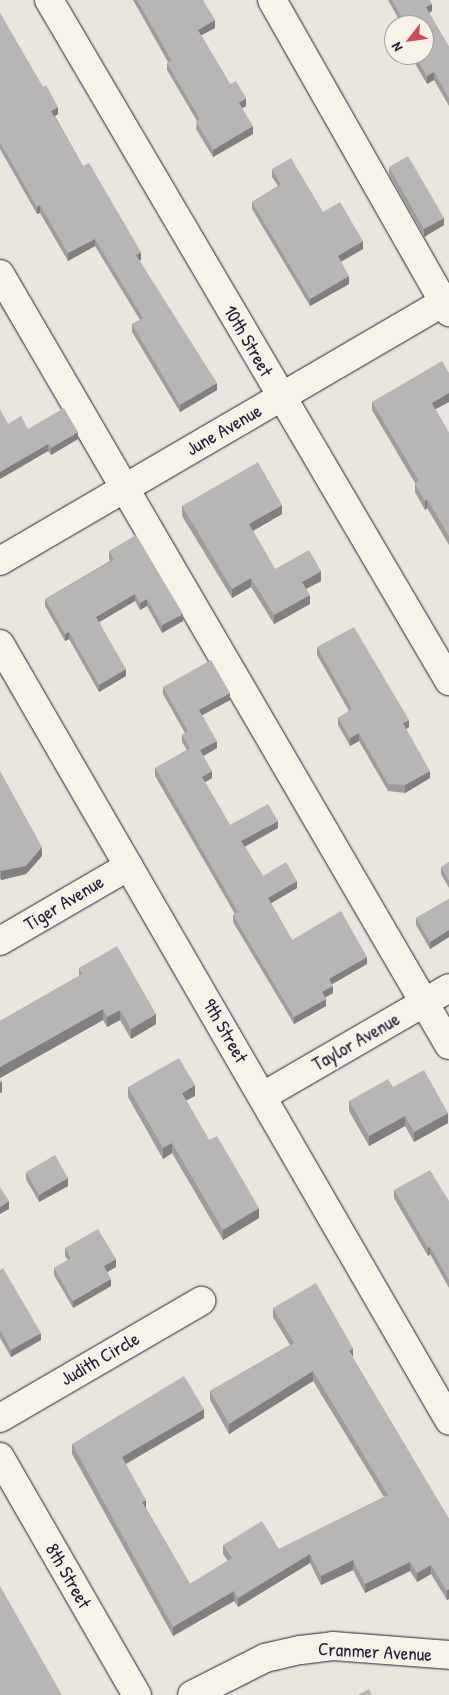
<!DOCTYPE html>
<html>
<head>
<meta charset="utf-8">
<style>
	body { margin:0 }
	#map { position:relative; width:449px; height:1695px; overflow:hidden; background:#eae6de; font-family:"Patrick Hand",sans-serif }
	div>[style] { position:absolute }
	.roads { filter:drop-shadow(0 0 1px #22223b) drop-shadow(0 0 1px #22223b) }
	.minor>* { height:28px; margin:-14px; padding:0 14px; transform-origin:14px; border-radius:14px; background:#f7f3e8 }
	.wall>* { inset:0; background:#9e9d9c }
	.shaded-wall>* { inset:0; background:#817f7f }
	.building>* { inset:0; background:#b8b6b5 }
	span { translate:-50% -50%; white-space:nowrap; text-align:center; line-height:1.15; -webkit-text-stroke:4px #f7f3e8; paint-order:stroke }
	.street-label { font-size:19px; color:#22223b }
	.north { position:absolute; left:384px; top:15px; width:50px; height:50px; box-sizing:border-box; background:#f7f3e8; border:1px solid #a29fa3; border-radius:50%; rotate:240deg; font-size:14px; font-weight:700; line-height:20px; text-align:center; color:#22223b }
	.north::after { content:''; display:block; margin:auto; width:18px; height:22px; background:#d1495b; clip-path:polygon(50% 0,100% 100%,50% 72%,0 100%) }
</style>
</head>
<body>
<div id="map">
	<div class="roads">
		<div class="minor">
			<i style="left:49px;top:0;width:790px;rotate:59.57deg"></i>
			<i style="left:272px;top:0;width:359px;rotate:60.4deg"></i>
			<i style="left:0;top:274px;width:892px;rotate:59.79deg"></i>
			<i style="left:0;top:561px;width:520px;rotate:-30.26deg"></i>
			<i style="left:0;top:644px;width:897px;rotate:59.95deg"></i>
			<i style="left:0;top:941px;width:149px;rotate:-30.2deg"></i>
			<i style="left:263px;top:1096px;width:215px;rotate:-30.1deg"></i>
			<i style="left:0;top:1418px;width:233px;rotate:-30.2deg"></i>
			<i style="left:0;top:1457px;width:275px;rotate:60.1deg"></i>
			<i style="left:192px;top:1695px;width:82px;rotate:-26.9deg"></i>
			<i style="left:265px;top:1658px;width:37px;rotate:-13deg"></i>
			<i style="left:301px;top:1650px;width:32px;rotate:-7deg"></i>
			<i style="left:333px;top:1646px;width:116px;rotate:4.4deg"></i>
		</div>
	</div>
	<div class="wall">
		<i style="clip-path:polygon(133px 0,203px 0,215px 28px,201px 35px,230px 84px,246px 106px,242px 108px,253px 134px,213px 157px,196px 129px,197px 121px,167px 70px,167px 63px,168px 62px)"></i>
		<i style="clip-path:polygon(388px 0,430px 0,432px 11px,429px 13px,449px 47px,449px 106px,434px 80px,427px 84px,410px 55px,424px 55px,424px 25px,402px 25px)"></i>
		<i style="clip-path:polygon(0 13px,58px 114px,55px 116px,83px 166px,141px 260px,139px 260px,217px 390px,180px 412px,132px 332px,132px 324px,140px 320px,95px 246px,68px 261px,40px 213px,37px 214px,0 149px)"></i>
		<i style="clip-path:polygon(389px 167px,444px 225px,424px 237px,389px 175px)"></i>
		<i style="clip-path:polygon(272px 169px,323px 212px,363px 249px,341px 262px,349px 284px,310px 306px,252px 209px,252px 202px,278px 186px,272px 177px)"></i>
		<i style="clip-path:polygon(449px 373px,449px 402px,435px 409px,449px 433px,449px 545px,427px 508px,425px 510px,415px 492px,415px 483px,372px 410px,372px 402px)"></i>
		<i style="clip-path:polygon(0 410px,8px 424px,28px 429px,78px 439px,51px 455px,48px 451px,0 479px)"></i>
		<i style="clip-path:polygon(182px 506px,282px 514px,253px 531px,275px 569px,321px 581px,306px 589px,310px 604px,274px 624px,251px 587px,232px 598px,182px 516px)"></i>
		<i style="clip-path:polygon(109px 551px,183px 621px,162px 633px,147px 606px,140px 610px,135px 601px,99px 622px,126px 676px,99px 692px,69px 639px,65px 641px,45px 606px,45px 599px,110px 561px,109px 558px)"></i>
		<i style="clip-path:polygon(317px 647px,409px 727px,406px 729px,430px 778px,405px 793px,388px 791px,359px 741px,350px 746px,338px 725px,338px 718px,349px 711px,317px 655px)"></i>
		<i style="clip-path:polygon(163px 687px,230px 700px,202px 715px,217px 748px,203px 756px,212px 778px,205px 782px,230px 825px,278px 828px,245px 847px,263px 876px,297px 888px,271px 903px,292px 940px,367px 964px,332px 984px,333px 993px,326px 997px,326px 1006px,294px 1024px,233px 922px,233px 915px,235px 914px,155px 776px,155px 768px,187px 750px,182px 742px,182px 735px,185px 733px,163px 694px)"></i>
		<i style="clip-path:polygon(0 771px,42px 856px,26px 874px,1px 880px,0 878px)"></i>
		<i style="clip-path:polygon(449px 862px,449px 888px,441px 874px,441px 867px)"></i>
		<i style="clip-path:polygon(449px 899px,449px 937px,430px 949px,416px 925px,416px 918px)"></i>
		<i style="clip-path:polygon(79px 968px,156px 1024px,131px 1039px,120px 1020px,107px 1027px,103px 1020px,0 1078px,2px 1092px,0 1093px,0 1021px,79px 976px)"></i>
		<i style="clip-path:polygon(128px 1087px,195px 1096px,186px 1100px,209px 1140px,259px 1218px,223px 1240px,172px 1153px,163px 1159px,128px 1097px)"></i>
		<i style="clip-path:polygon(393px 1087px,448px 1123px,414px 1142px,405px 1126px,369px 1146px,349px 1111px,349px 1101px)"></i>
		<i style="clip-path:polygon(26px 1172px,68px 1186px,39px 1202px,26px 1179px)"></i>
		<i style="clip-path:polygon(394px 1190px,449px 1201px,449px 1288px,430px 1254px,428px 1256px,394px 1198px)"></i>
		<i style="clip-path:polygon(65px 1248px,116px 1267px,107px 1272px,111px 1286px,73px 1308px,54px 1275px,54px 1268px,68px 1260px,65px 1256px)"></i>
		<i style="clip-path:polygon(0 1270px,41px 1340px,11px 1357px,0 1338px)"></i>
		<i style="clip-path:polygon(273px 1308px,353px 1358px,449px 1519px,449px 1599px,447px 1600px,431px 1574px,417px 1582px,410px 1571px,365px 1593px,353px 1570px,321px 1585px,310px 1563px,238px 1607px,234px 1601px,173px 1636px,72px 1454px,72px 1444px,204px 1418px,126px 1464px,146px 1508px,190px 1584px,228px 1561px,223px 1554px,223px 1545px,279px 1549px,384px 1497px,313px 1381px,229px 1434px,210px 1400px,210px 1391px,290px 1345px,273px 1317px)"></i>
	</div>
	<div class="shaded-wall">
		<i style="clip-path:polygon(432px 4px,432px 11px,426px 15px,426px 7px)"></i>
		<i style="clip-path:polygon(215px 20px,215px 28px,198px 37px,198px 30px)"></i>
		<i style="clip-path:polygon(434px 72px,434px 80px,427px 84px,427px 76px)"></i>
		<i style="clip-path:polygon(246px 98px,246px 106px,239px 110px,239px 103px)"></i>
		<i style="clip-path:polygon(58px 107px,58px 114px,51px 118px,51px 111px)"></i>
		<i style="clip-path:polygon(253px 126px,253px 134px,213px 157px,213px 150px)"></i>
		<i style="clip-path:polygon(40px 205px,40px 213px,37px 214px,37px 207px)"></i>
		<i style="clip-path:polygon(444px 218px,444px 225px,424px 237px,424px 229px)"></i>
		<i style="clip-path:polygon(95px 239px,95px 246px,68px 261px,68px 253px)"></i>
		<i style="clip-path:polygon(363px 241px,363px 249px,338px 263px,338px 256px)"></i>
		<i style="clip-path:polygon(141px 252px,141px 260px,136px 262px,136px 255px)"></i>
		<i style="clip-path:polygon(349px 276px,349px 284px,310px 306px,310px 299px)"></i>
		<i style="clip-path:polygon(217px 383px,217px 390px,180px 412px,180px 405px)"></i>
		<i style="clip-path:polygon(449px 393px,449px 402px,432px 411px,432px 403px)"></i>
		<i style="clip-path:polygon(78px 432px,78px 439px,51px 455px,51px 448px)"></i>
		<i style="clip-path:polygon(48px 444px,48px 451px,0 479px,0 472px)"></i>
		<i style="clip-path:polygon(427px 499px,427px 508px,425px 510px,425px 501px)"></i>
		<i style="clip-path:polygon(282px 505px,282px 514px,249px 533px,249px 524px)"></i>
		<i style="clip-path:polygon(321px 571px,321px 581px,302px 591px,302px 582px)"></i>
		<i style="clip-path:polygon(251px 578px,251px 587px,232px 598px,232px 589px)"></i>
		<i style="clip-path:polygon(135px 594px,135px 601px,96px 624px,96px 617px)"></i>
		<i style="clip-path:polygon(310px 595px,310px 604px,274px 624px,274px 615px)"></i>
		<i style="clip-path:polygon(147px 599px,147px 606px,140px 610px,140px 603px)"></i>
		<i style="clip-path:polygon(183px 614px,183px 621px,162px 633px,162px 625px)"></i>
		<i style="clip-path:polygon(69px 632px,69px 639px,65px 641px,65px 634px)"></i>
		<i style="clip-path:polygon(126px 669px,126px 676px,99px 692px,99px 685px)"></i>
		<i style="clip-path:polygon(230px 693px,230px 700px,199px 717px,199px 710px)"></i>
		<i style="clip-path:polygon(409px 720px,409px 727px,403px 731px,403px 723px)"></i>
		<i style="clip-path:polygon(359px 733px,359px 741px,350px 746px,350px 738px)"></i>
		<i style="clip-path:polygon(217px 741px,217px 748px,200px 758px,200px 750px)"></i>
		<i style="clip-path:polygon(212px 771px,212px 778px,202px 784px,202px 777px)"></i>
		<i style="clip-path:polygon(430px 771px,430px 778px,405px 793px,405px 785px)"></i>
		<i style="clip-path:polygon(278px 821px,278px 828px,241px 848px,241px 841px)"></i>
		<i style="clip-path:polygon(42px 847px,42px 856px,26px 874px,1px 880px,1px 871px)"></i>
		<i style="clip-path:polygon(297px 881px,297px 888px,268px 905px,268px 898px)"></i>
		<i style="clip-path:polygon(449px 930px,449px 937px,430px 949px,430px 942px)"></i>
		<i style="clip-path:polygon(367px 957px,367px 964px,329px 986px,329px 979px)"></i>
		<i style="clip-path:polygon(333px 986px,333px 993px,322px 999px,322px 992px)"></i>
		<i style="clip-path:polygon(326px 999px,326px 1006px,294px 1024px,294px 1017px)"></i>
		<i style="clip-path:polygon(103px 1009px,103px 1020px,0 1078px,0 1067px)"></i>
		<i style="clip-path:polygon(120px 1010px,120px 1020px,107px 1027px,107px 1017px)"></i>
		<i style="clip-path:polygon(156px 1014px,156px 1024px,131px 1039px,131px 1029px)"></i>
		<i style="clip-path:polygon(2px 1081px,2px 1092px,0 1093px,0 1083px)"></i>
		<i style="clip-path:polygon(195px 1085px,195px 1096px,182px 1103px,182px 1093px)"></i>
		<i style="clip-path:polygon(448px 1113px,448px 1123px,414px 1142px,414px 1132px)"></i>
		<i style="clip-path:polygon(405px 1116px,405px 1126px,369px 1146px,369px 1136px)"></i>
		<i style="clip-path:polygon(172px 1143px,172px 1153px,163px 1159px,163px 1148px)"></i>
		<i style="clip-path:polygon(68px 1178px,68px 1186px,39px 1202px,39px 1195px)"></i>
		<i style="clip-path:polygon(9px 1201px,9px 1209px,0 1214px,0 1207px)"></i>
		<i style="clip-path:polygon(259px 1208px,259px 1218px,223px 1240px,223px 1230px)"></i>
		<i style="clip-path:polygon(430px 1247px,430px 1254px,428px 1256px,428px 1248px)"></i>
		<i style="clip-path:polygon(116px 1259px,116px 1267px,104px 1274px,104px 1266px)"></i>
		<i style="clip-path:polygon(111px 1279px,111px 1286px,73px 1308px,73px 1301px)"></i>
		<i style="clip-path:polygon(41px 1333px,41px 1340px,11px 1357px,11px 1350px)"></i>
		<i style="clip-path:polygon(353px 1348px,353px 1357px,349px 1351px)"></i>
		<i style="clip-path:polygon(313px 1371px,313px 1381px,229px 1434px,229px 1424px)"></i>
		<i style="clip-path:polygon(204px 1409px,204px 1418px,122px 1466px,122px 1457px)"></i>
		<i style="clip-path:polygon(146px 1500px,146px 1509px,142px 1502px)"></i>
		<i style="clip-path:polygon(310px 1554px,310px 1563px,238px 1607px,238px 1598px)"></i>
		<i style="clip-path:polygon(353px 1560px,353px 1570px,321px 1585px,321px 1576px)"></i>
		<i style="clip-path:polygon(410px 1562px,410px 1571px,365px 1593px,365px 1584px)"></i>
		<i style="clip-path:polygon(431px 1565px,431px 1574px,417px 1582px,417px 1573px)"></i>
		<i style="clip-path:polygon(449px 1589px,449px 1599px,447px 1600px,447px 1591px)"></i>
		<i style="clip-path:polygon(234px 1591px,234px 1601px,173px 1636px,173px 1627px)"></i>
	</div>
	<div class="building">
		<i style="clip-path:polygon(137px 0,203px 0,215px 20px,198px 30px,230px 84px,236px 81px,246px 98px,239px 103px,253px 126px,213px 150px,196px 121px,200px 119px,167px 63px,172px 61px)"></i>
		<i style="clip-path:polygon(392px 0,430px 0,432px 4px,426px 7px,449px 47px,449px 98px,434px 72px,427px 76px,414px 55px,424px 55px,424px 25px,406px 25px)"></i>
		<i style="clip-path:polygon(0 13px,43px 87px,46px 85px,58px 107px,51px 111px,83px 166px,89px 163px,141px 252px,136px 255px,217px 383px,180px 405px,132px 324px,143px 318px,95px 239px,68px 253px,40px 205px,37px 207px,0 142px)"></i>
		<i style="clip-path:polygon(408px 156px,444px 218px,424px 229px,389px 167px)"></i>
		<i style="clip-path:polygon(291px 158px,323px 212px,340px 202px,363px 241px,338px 256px,349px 276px,310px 299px,252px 202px,281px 185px,272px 169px)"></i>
		<i style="clip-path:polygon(442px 361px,449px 373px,449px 393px,432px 403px,449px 433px,449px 536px,427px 499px,425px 501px,415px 484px,419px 481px,372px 402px)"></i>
		<i style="clip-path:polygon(64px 408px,78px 432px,51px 448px,48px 444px,0 472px,0 410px,8px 424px,21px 416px,28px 429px)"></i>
		<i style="clip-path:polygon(258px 462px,282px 505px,249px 524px,275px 569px,309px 550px,321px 571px,302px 582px,310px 595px,274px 615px,251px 578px,232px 589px,182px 506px)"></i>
		<i style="clip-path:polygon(136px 535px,183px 614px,162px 625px,147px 599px,140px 603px,135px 594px,96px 617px,126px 669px,99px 685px,69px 632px,65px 634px,45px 599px,114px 560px,109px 551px)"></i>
		<i style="clip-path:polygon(354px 627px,409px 720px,403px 723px,430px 771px,405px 785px,388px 784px,359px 733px,350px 738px,338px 718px,352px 709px,317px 647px)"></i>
		<i style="clip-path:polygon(211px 660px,230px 693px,199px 710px,217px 741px,200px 750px,212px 771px,202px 777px,230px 825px,268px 804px,278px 821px,241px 841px,263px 876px,286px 862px,297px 881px,268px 898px,292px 940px,341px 911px,367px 957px,329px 979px,333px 986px,322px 992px,326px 999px,294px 1017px,233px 915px,238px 912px,155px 768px,190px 749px,182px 735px,188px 731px,163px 687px)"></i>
		<i style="clip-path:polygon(0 771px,42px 847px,26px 866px,1px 871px,0 869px)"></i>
		<i style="clip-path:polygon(449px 862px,449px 881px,441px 867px)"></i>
		<i style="clip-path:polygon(449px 899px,449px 930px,430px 942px,416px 918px)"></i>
		<i style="clip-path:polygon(117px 946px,156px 1014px,131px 1029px,120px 1010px,107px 1017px,103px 1009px,0 1067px,0 1021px,82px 974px,79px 968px)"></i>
		<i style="clip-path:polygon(179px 1058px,195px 1085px,182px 1093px,209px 1140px,217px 1136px,259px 1208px,223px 1230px,172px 1143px,163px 1148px,128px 1087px)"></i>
		<i style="clip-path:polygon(424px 1070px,448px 1113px,414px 1132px,405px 1116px,369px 1136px,349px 1101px,388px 1079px,393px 1087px)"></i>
		<i style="clip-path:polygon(55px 1155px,68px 1178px,39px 1195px,26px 1172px)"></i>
		<i style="clip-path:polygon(430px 1170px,449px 1201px,449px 1280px,430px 1247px,428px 1248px,394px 1190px)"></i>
		<i style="clip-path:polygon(0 1187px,9px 1201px,0 1207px)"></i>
		<i style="clip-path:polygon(98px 1229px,116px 1259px,104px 1266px,111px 1279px,73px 1301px,54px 1268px,71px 1258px,65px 1248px)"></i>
		<i style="clip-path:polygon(3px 1268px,41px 1333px,11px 1350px,0 1330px,0 1270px)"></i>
		<i style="clip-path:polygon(316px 1283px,353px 1348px,349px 1351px,449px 1519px,449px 1589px,447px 1591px,431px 1565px,417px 1573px,410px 1562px,365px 1584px,353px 1560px,321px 1576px,310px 1554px,238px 1598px,234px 1591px,173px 1627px,72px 1444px,184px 1376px,204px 1409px,122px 1457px,146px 1500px,142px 1502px,190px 1584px,232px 1558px,223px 1545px,262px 1521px,279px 1549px,388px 1495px,313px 1371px,229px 1424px,210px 1391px,294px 1343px,273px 1308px)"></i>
		<i style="clip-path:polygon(0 1586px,62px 1695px,0 1695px)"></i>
		<i style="clip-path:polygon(369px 1689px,372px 1695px,358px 1695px)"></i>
	</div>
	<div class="street-label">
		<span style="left:248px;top:341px;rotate:60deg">10th Street</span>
		<span style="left:224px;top:430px;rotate:-30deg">June Avenue</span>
		<span style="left:64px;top:903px;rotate:-31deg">Tiger Avenue</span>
		<span style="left:225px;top:1031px;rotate:60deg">9th Street</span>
		<span style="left:356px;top:1042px;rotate:-30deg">Taylor Avenue</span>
		<span style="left:100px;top:1359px;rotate:-30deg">Judith Circle</span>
		<span style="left:68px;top:1576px;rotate:60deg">8th Street</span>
		<span style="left:375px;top:1652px;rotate:3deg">Cranmer Avenue</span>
	</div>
	<div class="north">N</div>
</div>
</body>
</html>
